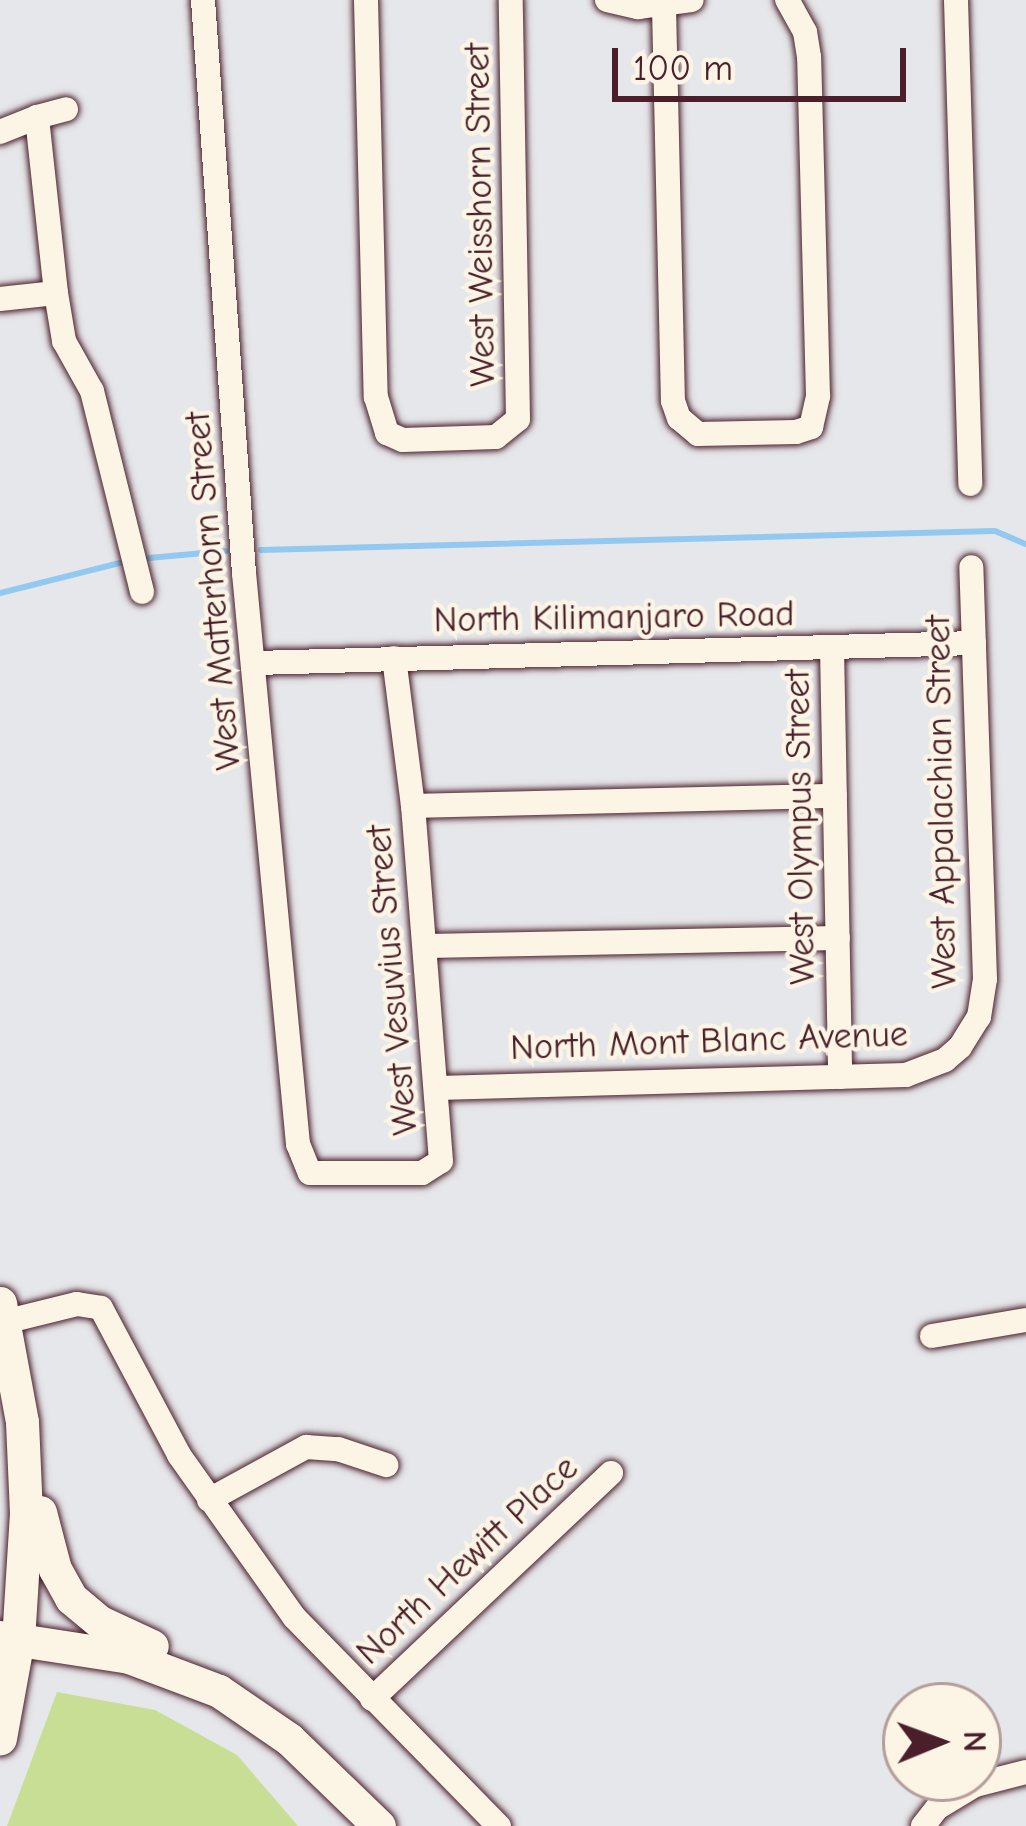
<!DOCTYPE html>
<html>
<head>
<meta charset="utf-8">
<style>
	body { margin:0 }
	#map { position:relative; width:1026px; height:1826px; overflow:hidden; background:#e6e7ea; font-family:"Comic Neue",sans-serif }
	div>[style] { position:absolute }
	.green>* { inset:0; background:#c8de94 }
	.stream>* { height:6px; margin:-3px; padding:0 3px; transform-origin:3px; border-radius:3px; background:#93c9f1 }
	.roads { filter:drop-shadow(0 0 3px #4a1f2b) drop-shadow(0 0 3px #4a1f2b) }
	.street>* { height:24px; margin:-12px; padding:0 12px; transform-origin:12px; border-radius:12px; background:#fcf5e5 }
	.secondary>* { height:33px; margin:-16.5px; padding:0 16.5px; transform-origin:16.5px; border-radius:16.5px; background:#fcf5e5 }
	span { translate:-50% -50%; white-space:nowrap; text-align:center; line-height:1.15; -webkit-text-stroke:9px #fcf5e5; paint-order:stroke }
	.street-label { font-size:36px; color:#4a1f2b }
	.north { position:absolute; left:882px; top:1682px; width:120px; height:120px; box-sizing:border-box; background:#fcf5e5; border:3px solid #b59f9b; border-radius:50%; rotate:89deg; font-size:33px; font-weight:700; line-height:48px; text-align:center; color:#4a1f2b }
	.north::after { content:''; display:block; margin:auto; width:42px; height:54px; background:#4a1f2b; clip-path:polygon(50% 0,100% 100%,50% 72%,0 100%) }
	.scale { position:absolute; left:612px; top:48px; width:294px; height:54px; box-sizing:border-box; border:6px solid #4a1f2b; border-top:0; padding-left:15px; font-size:36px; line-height:42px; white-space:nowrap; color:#4a1f2b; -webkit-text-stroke:9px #fcf5e5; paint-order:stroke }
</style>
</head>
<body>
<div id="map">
	<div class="green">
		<i style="clip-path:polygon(57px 1692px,155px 1710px,237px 1755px,298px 1826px,7px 1826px)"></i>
	</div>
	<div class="stream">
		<i style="left:261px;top:550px;width:734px;rotate:-1.48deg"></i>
		<i style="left:995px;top:531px;width:34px;rotate:23deg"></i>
		<i style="left:149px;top:558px;width:77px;rotate:-5.2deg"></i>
		<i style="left:0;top:593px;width:127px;rotate:-14.1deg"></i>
	</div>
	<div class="roads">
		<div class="street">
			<i style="left:203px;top:0;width:574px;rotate:85.91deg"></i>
			<i style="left:244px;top:573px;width:574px;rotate:84.6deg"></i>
			<i style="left:298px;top:1144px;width:31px;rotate:68deg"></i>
			<i style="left:310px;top:1173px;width:112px"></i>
			<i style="left:422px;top:1173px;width:22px;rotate:-32deg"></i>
			<i style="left:441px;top:1161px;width:356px;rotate:-94.5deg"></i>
			<i style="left:413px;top:806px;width:149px;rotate:-97.3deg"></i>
			<i style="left:366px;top:0;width:397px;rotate:88.6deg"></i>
			<i style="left:376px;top:397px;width:38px;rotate:73deg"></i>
			<i style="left:387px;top:433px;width:17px;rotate:24deg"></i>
			<i style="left:403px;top:440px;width:93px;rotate:-1.8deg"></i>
			<i style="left:496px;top:437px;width:28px;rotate:-39deg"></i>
			<i style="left:518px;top:419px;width:419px;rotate:-91deg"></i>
			<i style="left:607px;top:0;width:32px;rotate:13deg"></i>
			<i style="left:638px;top:7px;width:54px;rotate:-7.4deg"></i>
			<i style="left:956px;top:0;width:484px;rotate:88.3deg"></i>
			<i style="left:664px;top:7px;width:394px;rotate:88.7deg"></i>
			<i style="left:673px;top:401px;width:18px;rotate:71deg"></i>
			<i style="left:679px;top:418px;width:25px;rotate:40deg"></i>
			<i style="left:698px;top:434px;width:98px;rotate:-1.2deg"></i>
			<i style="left:796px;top:432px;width:16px;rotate:-18deg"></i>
			<i style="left:811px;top:427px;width:32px;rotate:-77deg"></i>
			<i style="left:818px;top:396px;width:339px;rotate:-91.5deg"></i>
			<i style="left:809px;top:57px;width:25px;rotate:-99deg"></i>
			<i style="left:805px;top:32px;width:37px;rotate:-119deg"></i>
			<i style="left:0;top:132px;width:40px;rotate:-22deg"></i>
			<i style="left:56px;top:293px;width:49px;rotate:80.5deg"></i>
			<i style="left:64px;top:341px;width:57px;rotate:60.8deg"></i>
			<i style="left:92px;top:391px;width:207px;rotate:76deg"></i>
			<i style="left:0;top:299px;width:56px;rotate:-6.1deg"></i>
			<i style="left:56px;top:293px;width:177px;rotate:-96.2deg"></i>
			<i style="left:37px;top:117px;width:30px;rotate:-15deg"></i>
			<i style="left:832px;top:648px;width:429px;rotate:88.9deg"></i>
			<i style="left:255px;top:663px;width:719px;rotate:-1.59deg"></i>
			<i style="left:413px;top:806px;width:422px;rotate:-1.4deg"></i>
			<i style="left:426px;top:946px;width:412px;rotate:-1.1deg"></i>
			<i style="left:438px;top:1088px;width:468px;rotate:-1.6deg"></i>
			<i style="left:906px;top:1075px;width:42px;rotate:-21deg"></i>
			<i style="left:945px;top:1060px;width:20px;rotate:-41deg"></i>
			<i style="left:960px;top:1047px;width:36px;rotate:-58deg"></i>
			<i style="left:979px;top:1017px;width:38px;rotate:-81deg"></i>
			<i style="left:985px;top:979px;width:412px;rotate:-91.9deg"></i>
			<i style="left:4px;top:1322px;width:75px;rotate:-13.9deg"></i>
			<i style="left:77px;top:1304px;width:24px;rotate:9deg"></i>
			<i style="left:101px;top:1308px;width:166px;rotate:62deg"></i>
			<i style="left:179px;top:1455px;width:199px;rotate:54.6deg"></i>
			<i style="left:294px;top:1617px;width:293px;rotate:45.6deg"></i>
			<i style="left:932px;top:1336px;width:95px;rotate:-9.7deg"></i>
			<i style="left:209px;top:1500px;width:111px;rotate:-28.7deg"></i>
			<i style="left:306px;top:1447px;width:32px;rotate:4deg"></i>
			<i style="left:338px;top:1449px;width:51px;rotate:18.4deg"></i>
			<i style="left:372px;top:1699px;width:329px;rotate:-43.4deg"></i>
			<i style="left:923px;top:1826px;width:23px;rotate:-52deg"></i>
			<i style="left:937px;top:1808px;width:44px;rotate:-31.2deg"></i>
			<i style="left:975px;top:1785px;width:53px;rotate:-14.3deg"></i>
		</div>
		<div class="secondary">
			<i style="left:0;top:1303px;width:121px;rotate:79.5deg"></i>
			<i style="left:22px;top:1422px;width:91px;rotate:87.5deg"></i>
			<i style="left:26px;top:1513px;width:126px;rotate:93.6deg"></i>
			<i style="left:18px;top:1639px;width:101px;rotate:100.3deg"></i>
			<i style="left:40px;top:1512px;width:59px;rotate:75.3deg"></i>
			<i style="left:55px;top:1569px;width:33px;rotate:61deg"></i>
			<i style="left:71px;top:1598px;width:38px;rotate:40deg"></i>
			<i style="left:100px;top:1622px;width:57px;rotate:24.8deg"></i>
			<i style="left:0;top:1637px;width:131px;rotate:8.8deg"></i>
			<i style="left:129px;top:1657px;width:96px;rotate:20.7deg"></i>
			<i style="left:219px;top:1691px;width:85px;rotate:34.4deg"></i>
			<i style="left:289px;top:1739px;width:125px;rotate:44deg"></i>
		</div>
	</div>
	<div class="street-label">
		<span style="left:480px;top:215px;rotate:-91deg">West Weisshorn Street</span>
		<span style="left:213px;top:591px;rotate:-95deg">West Matterhorn Street</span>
		<span style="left:614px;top:617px;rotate:-1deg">North Kilimanjaro Road</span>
		<span style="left:941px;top:802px;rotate:-91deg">West Appalachian Street</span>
		<span style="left:800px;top:827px;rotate:-91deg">West Olympus Street</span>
		<span style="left:392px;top:980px;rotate:-95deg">West Vesuvius Street</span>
		<span style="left:709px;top:1041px;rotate:-2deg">North Mont Blanc Avenue</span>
		<span style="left:467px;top:1560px;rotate:-43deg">North Hewitt Place</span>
	</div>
	<div class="north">N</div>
	<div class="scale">100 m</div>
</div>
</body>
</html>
